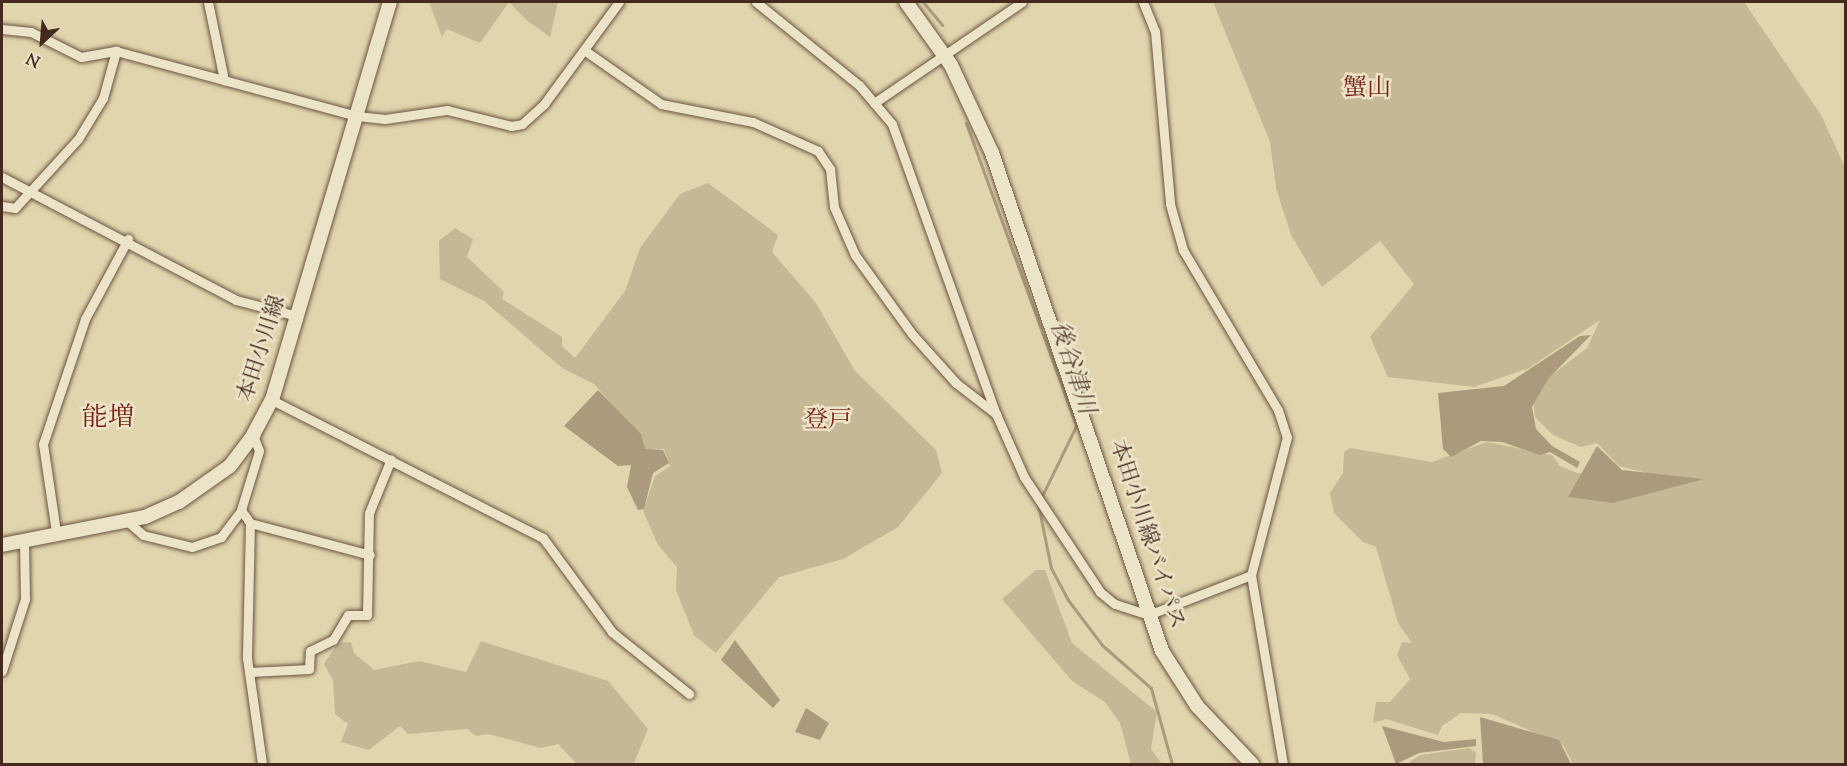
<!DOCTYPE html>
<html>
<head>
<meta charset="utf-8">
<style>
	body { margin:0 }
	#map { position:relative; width:1847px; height:766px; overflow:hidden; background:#e0d5ac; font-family:"Sorts Mill Goudy","Noto Serif JP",serif }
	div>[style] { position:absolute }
	.green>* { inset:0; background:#c6b894 }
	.water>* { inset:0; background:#ab9b7c }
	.stream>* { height:3px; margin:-1.5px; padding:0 1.5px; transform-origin:1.5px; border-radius:1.5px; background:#ab9b7c }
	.roads { filter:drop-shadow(0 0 2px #6c5442) drop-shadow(0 0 2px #6c5442) }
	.street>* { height:9px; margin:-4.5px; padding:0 4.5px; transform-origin:4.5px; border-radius:4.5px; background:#ebe4c9 }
	.secondary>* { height:14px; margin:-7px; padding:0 7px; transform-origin:7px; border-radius:7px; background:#ebe4c9 }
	span { translate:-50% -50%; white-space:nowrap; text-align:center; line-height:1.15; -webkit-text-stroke:5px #ebe4c9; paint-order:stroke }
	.street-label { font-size:22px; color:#45291e }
	.neighbourhood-label { font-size:24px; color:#7a1f14 }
	.water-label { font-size:24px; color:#5e4636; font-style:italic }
	.quarter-label { font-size:26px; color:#7a1f14 }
	.frame { position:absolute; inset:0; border:3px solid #45291e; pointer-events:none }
	.north { position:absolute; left:12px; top:12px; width:60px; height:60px; -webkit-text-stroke:4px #ebe4c9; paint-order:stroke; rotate:206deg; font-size:16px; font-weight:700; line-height:24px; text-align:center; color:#45291e }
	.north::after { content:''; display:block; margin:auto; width:21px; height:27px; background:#45291e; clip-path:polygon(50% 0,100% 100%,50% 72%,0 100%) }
</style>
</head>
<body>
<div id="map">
	<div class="green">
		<i style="clip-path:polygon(429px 2px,509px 2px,480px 43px,447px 29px,442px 37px)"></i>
		<i style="clip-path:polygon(509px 2px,558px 2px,550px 37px,526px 20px)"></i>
		<i style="clip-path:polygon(1213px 2px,1744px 2px,1821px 115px,1845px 167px,1845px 764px,1573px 764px,1563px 745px,1492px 714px,1461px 713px,1442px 726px,1438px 735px,1386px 719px,1373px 723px,1376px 702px,1390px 702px,1410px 679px,1397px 655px,1402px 642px,1412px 643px,1398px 623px,1376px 547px,1363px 542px,1334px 513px,1330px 493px,1343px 473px,1344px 452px,1350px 448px,1432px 462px,1487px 442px,1552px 455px,1560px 466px,1577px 473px,1655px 475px,1619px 466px,1597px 443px,1581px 447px,1553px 435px,1535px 417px,1532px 390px,1587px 348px,1600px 320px,1529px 368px,1474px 387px,1388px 377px,1370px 337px,1414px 284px,1380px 241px,1322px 287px,1291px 235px,1276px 188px,1270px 142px)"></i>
		<i style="clip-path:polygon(708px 183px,778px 235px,772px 252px,816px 303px,855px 371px,936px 450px,942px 473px,898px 527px,843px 559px,779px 577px,716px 653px,694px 635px,676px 590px,677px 567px,658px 545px,643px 511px,655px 476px,670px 466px,664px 449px,645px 450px,638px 434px,594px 384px,562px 368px,484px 301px,440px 279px,439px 241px,455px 228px,473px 239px,467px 257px,504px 292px,502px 299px,562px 337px,562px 346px,575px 358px,625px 291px,640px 248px,680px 194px)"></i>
		<i style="clip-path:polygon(1036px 570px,1045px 570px,1072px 643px,1157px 712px,1151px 749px,1162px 764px,1131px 764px,1120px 723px,1105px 702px,1072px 681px,1002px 599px)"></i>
		<i style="clip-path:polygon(481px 641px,608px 681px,648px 729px,634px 763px,577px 764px,558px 744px,541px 748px,488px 734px,476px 736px,467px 729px,408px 734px,400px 726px,369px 750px,341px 742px,348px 724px,335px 714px,333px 680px,324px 664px,338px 643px,351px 642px,354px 653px,374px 670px,419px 661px,466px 672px)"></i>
		<i style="clip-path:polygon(1469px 748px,1476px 753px,1475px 764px,1407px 764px,1420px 755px)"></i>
	</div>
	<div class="water">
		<i style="clip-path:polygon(1591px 335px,1548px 379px,1532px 407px,1536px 429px,1552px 446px,1580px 462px,1577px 468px,1550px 452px,1540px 455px,1502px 442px,1481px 441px,1451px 457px,1443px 449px,1438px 393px,1504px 386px,1580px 336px)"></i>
		<i style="clip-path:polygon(598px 390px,641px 434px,645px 449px,663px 450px,669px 463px,653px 473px,644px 509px,638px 510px,627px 487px,631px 465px,618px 466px,564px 426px)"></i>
		<i style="clip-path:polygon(1597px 446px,1622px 470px,1704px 479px,1613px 503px,1568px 497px)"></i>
		<i style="clip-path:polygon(735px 640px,780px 700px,773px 708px,721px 660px)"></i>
		<i style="clip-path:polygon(806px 708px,829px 723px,820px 740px,795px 732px)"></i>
		<i style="clip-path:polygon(1480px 717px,1559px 740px,1571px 764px,1483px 764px)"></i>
		<i style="clip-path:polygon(1382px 726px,1444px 742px,1476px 739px,1476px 746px,1419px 753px,1396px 764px)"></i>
	</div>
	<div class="stream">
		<i style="left:923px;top:2px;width:30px;rotate:50deg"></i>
		<i style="left:966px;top:123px;width:322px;rotate:70deg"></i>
		<i style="left:1076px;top:426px;width:80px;rotate:115.9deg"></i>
		<i style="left:1038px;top:504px;width:65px;rotate:78.5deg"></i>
		<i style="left:1051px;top:568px;width:36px;rotate:62deg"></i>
		<i style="left:1068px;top:600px;width:56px;rotate:52.9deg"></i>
		<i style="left:1102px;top:645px;width:65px;rotate:41.3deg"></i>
		<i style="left:1151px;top:688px;width:79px;rotate:74.6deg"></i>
	</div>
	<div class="roads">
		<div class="street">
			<i style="left:208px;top:2px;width:80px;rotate:78.4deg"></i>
			<i style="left:756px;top:2px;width:132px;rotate:38.9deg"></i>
			<i style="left:859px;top:85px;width:51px;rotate:49.8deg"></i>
			<i style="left:892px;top:124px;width:308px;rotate:70.3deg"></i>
			<i style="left:996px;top:414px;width:69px;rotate:66deg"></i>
			<i style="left:1024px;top:477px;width:138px;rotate:56.5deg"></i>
			<i style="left:1100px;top:592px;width:19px;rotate:39deg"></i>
			<i style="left:1115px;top:604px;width:35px;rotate:18deg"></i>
			<i style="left:1148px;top:615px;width:110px;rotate:-21.2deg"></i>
			<i style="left:1143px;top:2px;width:31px;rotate:68deg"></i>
			<i style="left:1155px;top:31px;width:174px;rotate:85deg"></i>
			<i style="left:1170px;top:204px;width:48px;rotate:74.2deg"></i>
			<i style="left:1183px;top:250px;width:186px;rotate:59.3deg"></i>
			<i style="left:1278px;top:410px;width:28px;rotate:72deg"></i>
			<i style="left:1287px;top:437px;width:143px;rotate:104.6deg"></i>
			<i style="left:1251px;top:575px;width:192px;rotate:80.4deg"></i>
			<i style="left:2px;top:29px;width:29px;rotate:6deg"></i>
			<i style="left:31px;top:32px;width:56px;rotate:26.6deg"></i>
			<i style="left:81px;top:57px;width:36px;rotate:-10deg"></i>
			<i style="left:116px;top:51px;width:250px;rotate:15.1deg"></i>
			<i style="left:357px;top:116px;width:28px;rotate:6deg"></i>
			<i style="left:385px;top:119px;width:63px;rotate:-8.3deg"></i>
			<i style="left:447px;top:110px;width:66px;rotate:14deg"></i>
			<i style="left:511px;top:126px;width:11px;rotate:-10deg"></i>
			<i style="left:522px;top:124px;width:30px;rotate:-42deg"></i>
			<i style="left:544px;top:104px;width:127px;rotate:-53.7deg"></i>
			<i style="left:584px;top:50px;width:94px;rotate:35deg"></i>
			<i style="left:661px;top:104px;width:94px;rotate:11.1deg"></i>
			<i style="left:753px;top:122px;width:71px;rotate:24deg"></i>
			<i style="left:818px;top:151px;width:22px;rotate:56deg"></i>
			<i style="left:830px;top:169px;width:38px;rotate:84deg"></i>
			<i style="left:834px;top:207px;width:52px;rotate:66.4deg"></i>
			<i style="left:855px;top:255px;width:97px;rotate:54.2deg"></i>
			<i style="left:912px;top:334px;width:66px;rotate:48.1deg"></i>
			<i style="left:956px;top:383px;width:51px;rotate:37.8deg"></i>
			<i style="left:874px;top:103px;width:179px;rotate:-34.3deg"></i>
			<i style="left:2px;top:177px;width:264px;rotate:27.7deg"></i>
			<i style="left:236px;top:300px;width:63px;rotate:14.7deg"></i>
			<i style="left:2px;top:206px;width:13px;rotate:9deg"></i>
			<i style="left:15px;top:208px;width:93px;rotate:-47.6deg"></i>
			<i style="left:78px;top:139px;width:48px;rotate:-58.6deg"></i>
			<i style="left:103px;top:98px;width:49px;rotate:-74.5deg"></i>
			<i style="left:272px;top:400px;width:304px;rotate:27deg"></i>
			<i style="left:543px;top:538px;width:117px;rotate:53.7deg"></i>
			<i style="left:612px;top:632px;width:99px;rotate:38.8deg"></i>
			<i style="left:253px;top:435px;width:17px;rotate:69deg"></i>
			<i style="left:259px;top:451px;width:62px;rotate:107deg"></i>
			<i style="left:241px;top:510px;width:16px;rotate:55deg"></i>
			<i style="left:250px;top:523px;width:135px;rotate:91.3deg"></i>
			<i style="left:247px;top:658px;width:107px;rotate:81.9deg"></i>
			<i style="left:126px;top:520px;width:23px;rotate:41deg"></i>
			<i style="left:143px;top:535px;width:50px;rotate:13.8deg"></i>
			<i style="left:192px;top:547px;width:31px;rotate:-19deg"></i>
			<i style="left:221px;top:537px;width:34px;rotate:-53deg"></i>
			<i style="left:250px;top:523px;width:124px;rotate:14.9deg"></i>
			<i style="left:56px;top:532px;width:89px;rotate:-98.4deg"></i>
			<i style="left:43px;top:444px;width:132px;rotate:-71.4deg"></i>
			<i style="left:85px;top:319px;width:91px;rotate:-61.7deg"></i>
			<i style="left:2px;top:671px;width:76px;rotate:-72.3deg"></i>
			<i style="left:25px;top:599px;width:59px;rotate:-91deg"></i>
			<i style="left:250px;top:672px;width:59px;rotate:-2.9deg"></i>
			<i style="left:309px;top:669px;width:18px;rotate:-87deg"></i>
			<i style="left:310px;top:651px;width:25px;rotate:-26deg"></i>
			<i style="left:333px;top:640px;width:29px;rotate:-59deg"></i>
			<i style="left:348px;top:615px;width:19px"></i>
			<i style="left:367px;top:615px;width:102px;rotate:-88.9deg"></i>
			<i style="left:369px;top:513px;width:58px;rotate:-67.8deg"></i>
		</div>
		<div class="secondary">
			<i style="left:906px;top:2px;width:77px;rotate:54.5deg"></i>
			<i style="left:951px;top:65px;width:97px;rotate:65deg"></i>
			<i style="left:992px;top:153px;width:526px;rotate:71.15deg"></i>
			<i style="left:1162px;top:651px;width:65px;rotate:57.5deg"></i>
			<i style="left:1197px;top:706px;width:80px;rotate:46.5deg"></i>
			<i style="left:2px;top:545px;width:146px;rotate:-11.1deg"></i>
			<i style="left:145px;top:517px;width:37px;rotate:-24deg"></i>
			<i style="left:179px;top:502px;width:62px;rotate:-35.2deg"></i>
			<i style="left:230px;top:466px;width:39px;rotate:-53deg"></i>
			<i style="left:253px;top:435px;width:40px;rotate:-62deg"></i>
			<i style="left:272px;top:400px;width:415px;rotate:-73.5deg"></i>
		</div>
	</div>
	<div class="street-label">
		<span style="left:263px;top:349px;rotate:-72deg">本田小川線</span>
		<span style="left:1146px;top:535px;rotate:72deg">本田小川線バイパス</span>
	</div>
	<div class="neighbourhood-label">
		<span style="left:1367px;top:90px">蟹山</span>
		<span style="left:828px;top:422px">登戸</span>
	</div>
	<div class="water-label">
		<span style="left:1071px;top:368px;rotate:72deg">後谷津川</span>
	</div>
	<div class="quarter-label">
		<span style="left:108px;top:419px">能増</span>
	</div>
	<div class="frame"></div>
	<div class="north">N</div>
</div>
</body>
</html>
